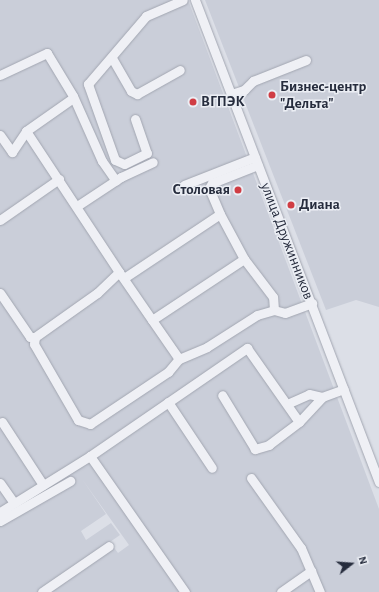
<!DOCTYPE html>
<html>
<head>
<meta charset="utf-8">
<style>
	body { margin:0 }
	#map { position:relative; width:379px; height:592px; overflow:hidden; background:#dcdfe7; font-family:"Alegreya Sans",sans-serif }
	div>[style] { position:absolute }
	.built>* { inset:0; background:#caced9 }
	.roads { filter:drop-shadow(0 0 1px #a2a6b1) drop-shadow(0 0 1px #a2a6b1) }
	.minor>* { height:9px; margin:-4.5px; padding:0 4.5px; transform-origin:4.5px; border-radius:4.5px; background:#eff0f5 }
	.dots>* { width:11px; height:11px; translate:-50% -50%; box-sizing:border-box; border:2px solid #ebeef4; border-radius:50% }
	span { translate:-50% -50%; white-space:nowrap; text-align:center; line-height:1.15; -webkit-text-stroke:3px #ebeef4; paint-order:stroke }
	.poi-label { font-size:15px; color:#262c3d; font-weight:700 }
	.left { translate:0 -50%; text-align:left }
	.right { translate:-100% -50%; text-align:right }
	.street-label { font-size:15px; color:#262c3d }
	.north { position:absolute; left:331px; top:544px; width:40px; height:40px; -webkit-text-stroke:3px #ebeef4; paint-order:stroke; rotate:73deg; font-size:11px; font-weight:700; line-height:16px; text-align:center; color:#262c3d }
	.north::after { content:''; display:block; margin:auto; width:14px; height:18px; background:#262c3d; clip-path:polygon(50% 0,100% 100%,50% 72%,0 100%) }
</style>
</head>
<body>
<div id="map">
	<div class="built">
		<i style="clip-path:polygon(evenodd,0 0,188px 0,379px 509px,379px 592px,0 592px,0 0,82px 479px,129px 545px,118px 553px,110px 542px,120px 535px,111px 523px,86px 540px,81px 531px,106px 514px,82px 479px)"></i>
		<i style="clip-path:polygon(205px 0,379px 0,379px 307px,356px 300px,326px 310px)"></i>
	</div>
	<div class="roads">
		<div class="minor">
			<i style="left:195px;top:0;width:516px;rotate:69.11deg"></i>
			<i style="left:112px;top:58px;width:38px;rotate:60deg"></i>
			<i style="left:131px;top:91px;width:7px;rotate:27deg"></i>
			<i style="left:137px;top:94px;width:49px;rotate:-29.2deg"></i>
			<i style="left:0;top:75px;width:52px;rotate:-25.1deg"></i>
			<i style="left:47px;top:53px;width:50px;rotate:58.8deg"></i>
			<i style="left:73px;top:96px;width:71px;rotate:66deg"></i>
			<i style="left:102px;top:161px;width:24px;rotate:55deg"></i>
			<i style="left:231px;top:94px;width:14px;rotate:-17deg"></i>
			<i style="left:244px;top:90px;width:13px;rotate:-45deg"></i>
			<i style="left:253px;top:81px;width:57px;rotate:-21.6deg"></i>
			<i style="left:135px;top:119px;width:36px;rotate:71deg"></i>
			<i style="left:147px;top:153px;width:25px;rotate:154deg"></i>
			<i style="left:124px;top:164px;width:10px;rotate:-156deg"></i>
			<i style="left:115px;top:160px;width:81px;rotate:-109.6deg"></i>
			<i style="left:88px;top:84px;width:89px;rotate:-49.5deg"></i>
			<i style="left:146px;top:16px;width:40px;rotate:-23.4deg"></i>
			<i style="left:26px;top:131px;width:169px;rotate:56.6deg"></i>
			<i style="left:0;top:135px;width:21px;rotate:55deg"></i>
			<i style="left:12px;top:152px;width:25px;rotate:-56deg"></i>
			<i style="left:26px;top:131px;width:57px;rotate:-35.1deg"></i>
			<i style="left:184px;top:185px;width:76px;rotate:-21.5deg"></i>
			<i style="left:77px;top:206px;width:53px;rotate:-33.4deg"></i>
			<i style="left:121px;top:177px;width:35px;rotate:-25deg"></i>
			<i style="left:220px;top:214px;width:28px;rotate:-113deg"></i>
			<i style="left:209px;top:188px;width:6px;rotate:-59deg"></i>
			<i style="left:212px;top:183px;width:49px;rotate:-21.4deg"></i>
			<i style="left:0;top:220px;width:72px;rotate:-34.8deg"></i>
			<i style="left:124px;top:278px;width:115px;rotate:-33.7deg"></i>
			<i style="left:220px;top:214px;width:51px;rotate:61.9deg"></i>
			<i style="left:0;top:293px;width:53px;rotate:55.7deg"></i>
			<i style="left:30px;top:337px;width:5px"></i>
			<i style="left:274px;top:310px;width:13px;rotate:-94deg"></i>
			<i style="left:273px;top:297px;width:48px;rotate:-127.3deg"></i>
			<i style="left:244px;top:259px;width:110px;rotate:146.5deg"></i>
			<i style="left:152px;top:320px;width:58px;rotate:-124.5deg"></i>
			<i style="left:119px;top:272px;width:30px;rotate:136deg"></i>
			<i style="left:97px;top:293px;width:76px;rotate:144.6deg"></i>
			<i style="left:35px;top:337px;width:7px;rotate:98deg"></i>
			<i style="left:34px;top:344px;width:88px;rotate:59.9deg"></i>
			<i style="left:78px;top:420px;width:13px;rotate:18deg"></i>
			<i style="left:90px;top:424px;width:94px;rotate:-33.7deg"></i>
			<i style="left:168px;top:372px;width:17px;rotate:-50deg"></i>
			<i style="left:179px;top:359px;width:30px;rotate:-23deg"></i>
			<i style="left:207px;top:347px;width:59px;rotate:-32.6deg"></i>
			<i style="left:257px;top:315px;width:18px;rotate:-16deg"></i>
			<i style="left:274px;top:310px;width:11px;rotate:15deg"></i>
			<i style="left:285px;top:313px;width:29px;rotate:-20deg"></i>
			<i style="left:152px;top:320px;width:47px;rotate:55.3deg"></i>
			<i style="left:168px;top:402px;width:79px;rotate:56.3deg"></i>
			<i style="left:287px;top:404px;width:24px;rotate:-24deg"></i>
			<i style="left:309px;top:394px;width:13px;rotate:13deg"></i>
			<i style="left:2px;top:422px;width:75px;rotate:56.9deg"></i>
			<i style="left:299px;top:422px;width:34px;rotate:-47deg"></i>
			<i style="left:322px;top:397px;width:23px;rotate:-20deg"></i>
			<i style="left:90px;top:456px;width:166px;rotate:55.1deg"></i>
			<i style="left:251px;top:478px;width:86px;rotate:54.5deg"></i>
			<i style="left:301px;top:548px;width:25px;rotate:67deg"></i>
			<i style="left:0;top:483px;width:24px;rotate:55deg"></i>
			<i style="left:0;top:512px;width:106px;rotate:-31.9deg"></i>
			<i style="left:90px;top:456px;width:191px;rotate:-34.5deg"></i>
			<i style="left:247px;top:348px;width:90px;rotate:54.9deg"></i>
			<i style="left:299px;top:422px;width:38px;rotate:143deg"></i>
			<i style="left:269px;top:445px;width:15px;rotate:164deg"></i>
			<i style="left:255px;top:449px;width:63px;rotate:-121.4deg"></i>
			<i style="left:0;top:521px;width:81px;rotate:-29.7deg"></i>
			<i style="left:42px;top:592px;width:81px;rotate:-34.5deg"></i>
			<i style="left:281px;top:592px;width:37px;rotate:-35deg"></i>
			<i style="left:311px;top:571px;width:23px;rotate:67deg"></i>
		</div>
	</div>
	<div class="dots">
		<i style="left:272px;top:95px;background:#d03d44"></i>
		<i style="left:193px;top:102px;background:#d03d44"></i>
		<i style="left:238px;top:190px;background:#d03d44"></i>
		<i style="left:291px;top:205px;background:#d03d44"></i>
	</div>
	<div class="poi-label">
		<span class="left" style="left:280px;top:95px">Бизнес-центр<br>"Дельта"</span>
		<span class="left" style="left:201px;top:102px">ВГПЭК</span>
		<span class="right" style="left:230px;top:190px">Столовая</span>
		<span class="left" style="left:299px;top:205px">Диана</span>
	</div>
	<div class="street-label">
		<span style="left:287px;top:241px;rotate:69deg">улица Дружинников</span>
	</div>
	<div class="north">N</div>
</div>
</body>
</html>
